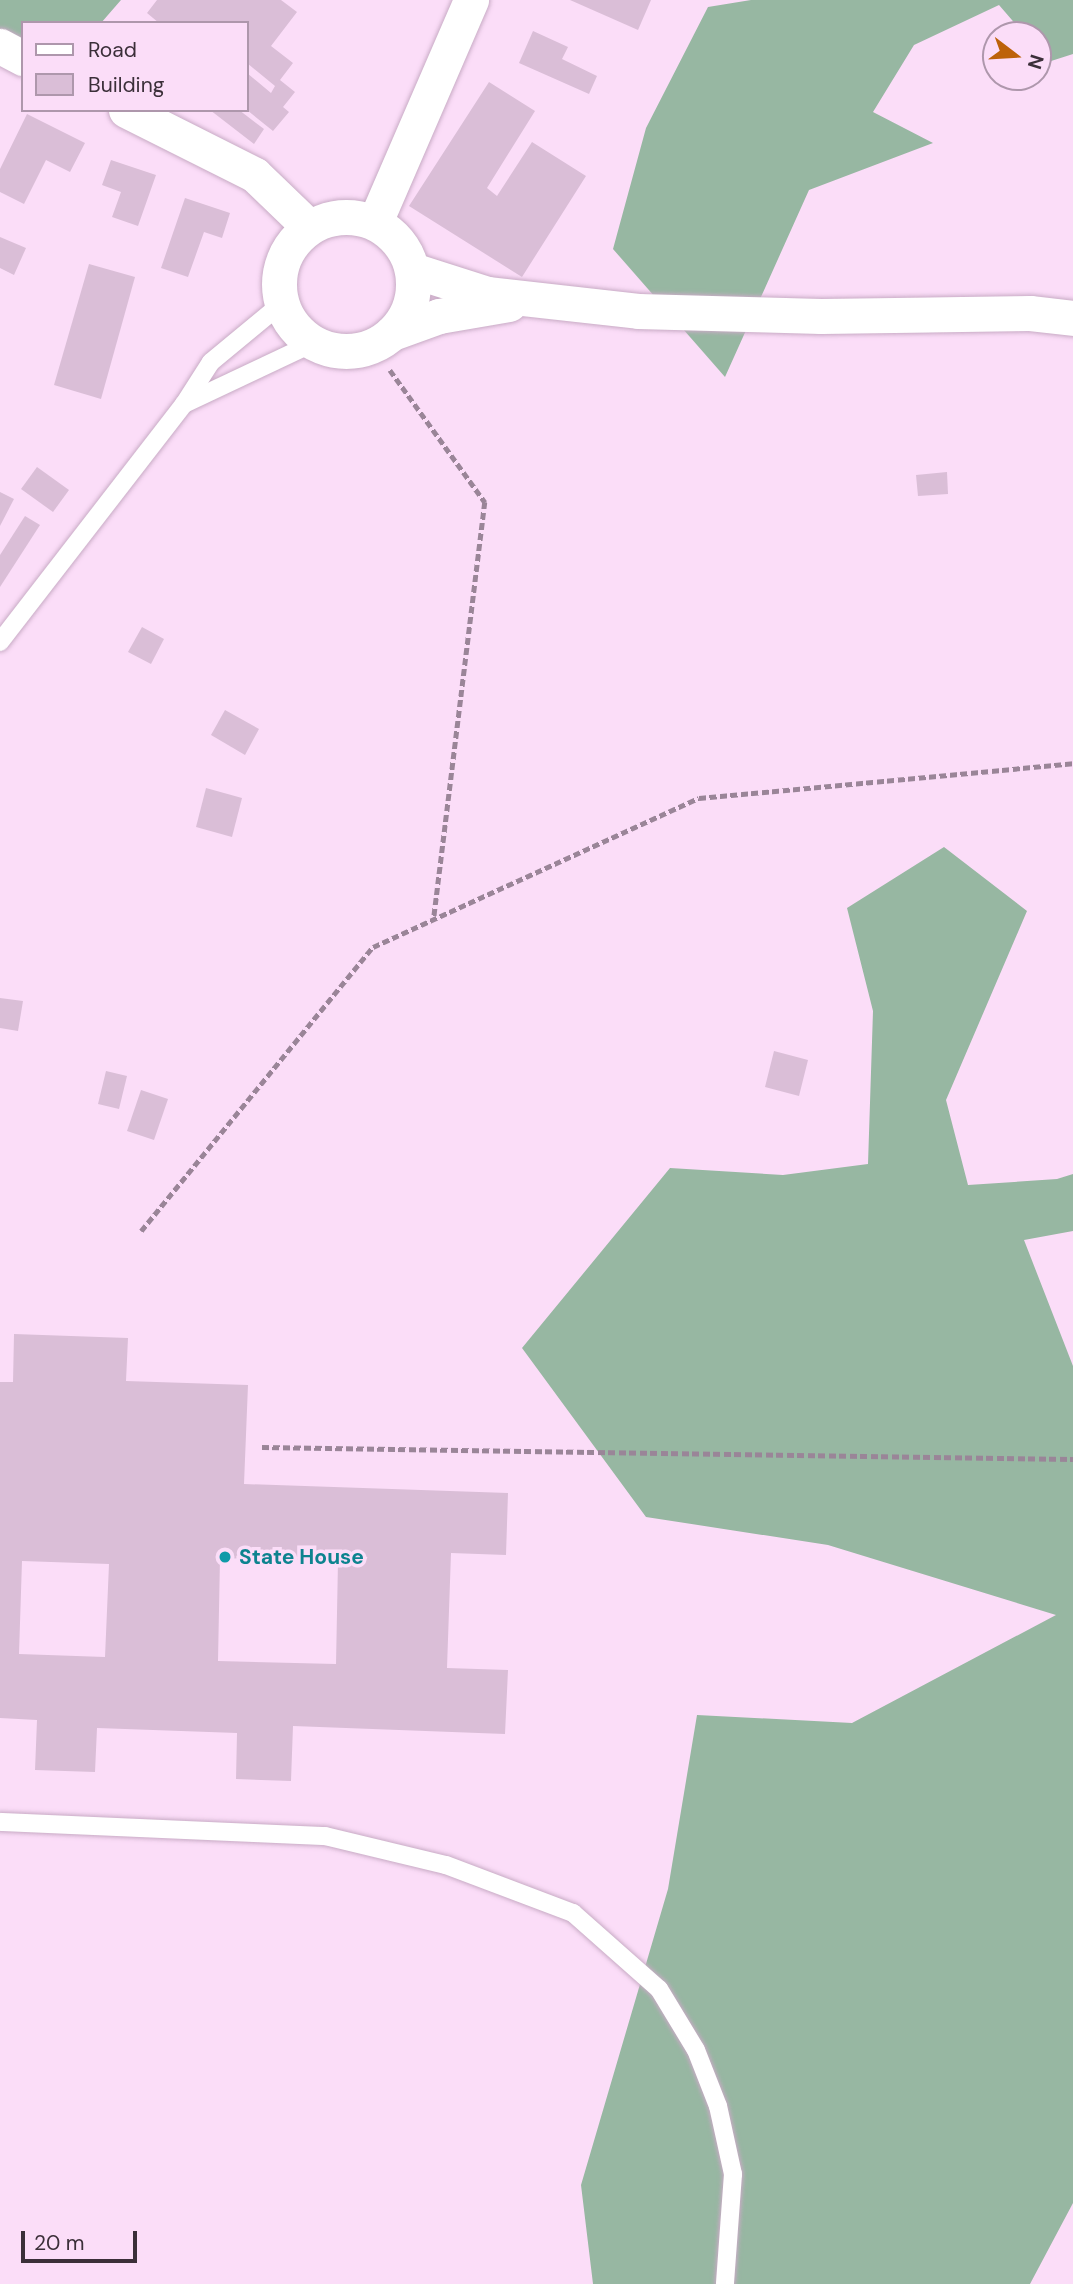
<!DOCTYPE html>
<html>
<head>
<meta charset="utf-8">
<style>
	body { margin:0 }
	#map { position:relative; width:1073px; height:2284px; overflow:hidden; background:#fbddf8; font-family:"DM Sans",sans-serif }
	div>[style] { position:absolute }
	.forest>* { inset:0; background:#97b7a2 }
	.building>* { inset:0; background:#dabed7 }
	.path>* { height:4.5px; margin-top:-2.25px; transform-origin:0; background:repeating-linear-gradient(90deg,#9a8598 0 7px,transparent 0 10.5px) }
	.roads { filter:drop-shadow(0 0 2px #c8abc5) drop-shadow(0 0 2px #c8abc5) }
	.lane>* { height:18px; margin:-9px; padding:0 9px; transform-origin:9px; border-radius:9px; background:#fff }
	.street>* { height:35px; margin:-17.5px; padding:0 17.5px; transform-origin:17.5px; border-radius:17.5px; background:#fff }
	.street>.ring { margin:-17.5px; padding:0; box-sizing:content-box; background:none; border:35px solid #fff; border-radius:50% }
	.dots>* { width:19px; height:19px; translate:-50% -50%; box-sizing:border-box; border:4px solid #fbddf8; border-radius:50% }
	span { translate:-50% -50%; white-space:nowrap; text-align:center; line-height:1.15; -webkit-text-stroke:7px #fbddf8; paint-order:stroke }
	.culture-label { font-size:21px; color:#0d838f; font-weight:700 }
	.left { translate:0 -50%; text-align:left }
	.legend { position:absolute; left:21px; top:21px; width:228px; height:91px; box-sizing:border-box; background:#fbddf8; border:2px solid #ae97ac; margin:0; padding:9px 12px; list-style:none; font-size:21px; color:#3b2f39 }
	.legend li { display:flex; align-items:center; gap:14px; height:35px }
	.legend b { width:35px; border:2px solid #ae97ac }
	.north { position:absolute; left:982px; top:21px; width:70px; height:70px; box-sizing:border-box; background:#fbddf8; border:2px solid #ae97ac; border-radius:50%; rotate:107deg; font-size:19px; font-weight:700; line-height:28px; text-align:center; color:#3b2f39 }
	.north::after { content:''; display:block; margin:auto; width:24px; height:32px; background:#bd620a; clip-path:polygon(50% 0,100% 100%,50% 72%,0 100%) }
	.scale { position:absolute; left:21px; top:2231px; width:116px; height:32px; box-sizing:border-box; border:4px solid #3b2f39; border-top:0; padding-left:9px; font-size:21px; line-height:24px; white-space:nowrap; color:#3b2f39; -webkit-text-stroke:5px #fbddf8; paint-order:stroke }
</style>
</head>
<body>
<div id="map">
	<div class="forest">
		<i style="clip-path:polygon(0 0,121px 0,101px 23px,23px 23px,23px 45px,0 32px)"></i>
		<i style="clip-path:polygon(751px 0,1073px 0,1073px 54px,1048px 62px,1038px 51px,1038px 35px,1025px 35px,999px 5px,914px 45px,873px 112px,933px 143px,809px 190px,725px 377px,613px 249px,646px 128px,708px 7px)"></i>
		<i style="clip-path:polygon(944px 847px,1027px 911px,946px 1100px,968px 1185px,1057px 1179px,1073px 1174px,1073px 1231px,1024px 1240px,1073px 1366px,1073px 2203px,1030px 2284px,593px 2284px,581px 2185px,668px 1889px,697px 1715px,852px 1723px,1056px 1615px,828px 1545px,646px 1517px,522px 1348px,670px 1168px,783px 1175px,868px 1164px,873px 1011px,847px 908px)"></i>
	</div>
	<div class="building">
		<i style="clip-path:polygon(157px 0,281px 0,297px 12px,271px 46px,293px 63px,280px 80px,295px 92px,283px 107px,289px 112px,273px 131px,247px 110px,247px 73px,271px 93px,275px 86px,247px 63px,247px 23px,159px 23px,147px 13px)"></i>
		<i style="clip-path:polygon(570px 0,651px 0,638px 30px)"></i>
		<i style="clip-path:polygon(533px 31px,568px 47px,562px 59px,597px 76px,589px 94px,519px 63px)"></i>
		<i style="clip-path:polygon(489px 82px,535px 111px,487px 188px,497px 196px,532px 142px,586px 176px,522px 277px,409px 206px)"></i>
		<i style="clip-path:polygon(210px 110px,239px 110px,264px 129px,254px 144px)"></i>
		<i style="clip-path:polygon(27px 114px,85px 143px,70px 172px,46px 160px,24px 204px,0 192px,0 169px)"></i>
		<i style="clip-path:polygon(111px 160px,156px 175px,138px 226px,112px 217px,121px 192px,102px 185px)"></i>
		<i style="clip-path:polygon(185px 198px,230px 213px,222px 238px,204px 232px,188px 277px,161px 268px)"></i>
		<i style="clip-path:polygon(0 237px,26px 248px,14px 275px,0 268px)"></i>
		<i style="clip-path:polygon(89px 264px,135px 277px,101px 399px,54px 385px)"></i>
		<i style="clip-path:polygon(37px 467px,69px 490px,53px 512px,21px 489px)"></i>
		<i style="clip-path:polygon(947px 472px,948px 494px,918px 496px,916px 475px)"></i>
		<i style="clip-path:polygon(0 492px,14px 499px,0 526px)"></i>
		<i style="clip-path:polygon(25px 516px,40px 525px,0 587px,0 555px)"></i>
		<i style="clip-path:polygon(142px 627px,164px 639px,151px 664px,128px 652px)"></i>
		<i style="clip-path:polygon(225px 710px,259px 729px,245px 755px,211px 735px)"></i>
		<i style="clip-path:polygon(206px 788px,242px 798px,232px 837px,196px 827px)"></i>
		<i style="clip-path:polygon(0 998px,23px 1001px,18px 1031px,0 1028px)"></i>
		<i style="clip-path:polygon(774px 1051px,808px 1060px,799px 1096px,765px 1087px)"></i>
		<i style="clip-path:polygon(106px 1071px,127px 1076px,119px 1109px,98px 1104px)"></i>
		<i style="clip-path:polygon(141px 1090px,168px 1099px,154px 1140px,127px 1131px)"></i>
		<i style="clip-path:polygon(evenodd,14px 1334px,128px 1338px,126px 1381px,248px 1385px,244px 1484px,508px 1493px,506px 1555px,451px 1553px,447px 1668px,508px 1670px,505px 1734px,293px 1726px,291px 1781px,236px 1779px,237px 1733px,97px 1728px,95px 1772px,35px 1770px,37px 1720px,0 1718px,0 1382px,13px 1382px,14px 1334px,220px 1558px,338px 1561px,336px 1664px,218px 1661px,220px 1558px,14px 1334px,22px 1561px,109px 1564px,105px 1657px,19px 1654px,22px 1561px)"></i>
	</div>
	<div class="path">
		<i style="left:390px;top:370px;width:163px;rotate:54.3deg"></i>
		<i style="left:485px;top:502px;width:420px;rotate:97deg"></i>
		<i style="left:141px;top:1231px;width:367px;rotate:-50.8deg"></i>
		<i style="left:373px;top:947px;width:358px;rotate:-24.6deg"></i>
		<i style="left:699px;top:798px;width:376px;rotate:-5.3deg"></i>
		<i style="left:262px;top:1447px;width:811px;rotate:0.85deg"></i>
	</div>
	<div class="roads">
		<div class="lane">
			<i style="left:184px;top:404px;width:143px;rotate:-25.3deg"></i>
			<i style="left:0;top:642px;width:301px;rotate:-52.3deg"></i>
			<i style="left:184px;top:404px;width:50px;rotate:-57.3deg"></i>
			<i style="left:211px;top:362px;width:91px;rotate:-39.6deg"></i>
			<i style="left:0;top:1822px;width:325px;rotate:2.5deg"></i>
			<i style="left:325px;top:1836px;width:124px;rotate:13.5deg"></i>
			<i style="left:446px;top:1865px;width:136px;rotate:20.7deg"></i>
			<i style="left:573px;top:1913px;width:115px;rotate:41.5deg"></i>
			<i style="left:659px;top:1989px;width:71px;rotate:58.8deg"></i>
			<i style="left:696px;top:2050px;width:60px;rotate:68.6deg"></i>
			<i style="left:718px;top:2106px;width:70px;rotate:77.6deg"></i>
			<i style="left:733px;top:2174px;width:110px;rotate:94.2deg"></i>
		</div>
		<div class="street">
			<i style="left:0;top:46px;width:26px;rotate:28deg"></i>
			<i style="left:126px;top:110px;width:144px;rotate:26.7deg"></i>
			<i style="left:255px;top:175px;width:75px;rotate:43.9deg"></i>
			<i class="ring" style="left:279px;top:217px;width:99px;height:99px"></i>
			<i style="left:375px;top:222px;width:242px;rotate:-66.6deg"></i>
			<i style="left:412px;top:270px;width:79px;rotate:17.7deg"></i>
			<i style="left:487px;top:294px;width:152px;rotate:6.4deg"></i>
			<i style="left:638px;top:311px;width:183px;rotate:1.6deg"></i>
			<i style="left:821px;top:316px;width:209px;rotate:-0.8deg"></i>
			<i style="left:1030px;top:313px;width:43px;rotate:6.6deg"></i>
			<i style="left:392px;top:333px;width:50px;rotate:-19.9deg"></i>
			<i style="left:439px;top:316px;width:71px;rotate:-9.7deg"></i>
		</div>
	</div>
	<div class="dots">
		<i style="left:225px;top:1557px;background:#0f9aa8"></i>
	</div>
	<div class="culture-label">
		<span class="left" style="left:239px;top:1557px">State House</span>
	</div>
	<ul class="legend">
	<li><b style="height:9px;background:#fff"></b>Road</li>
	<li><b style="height:19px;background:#dabed7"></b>Building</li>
	</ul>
	<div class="north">N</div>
	<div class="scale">20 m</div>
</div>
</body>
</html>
